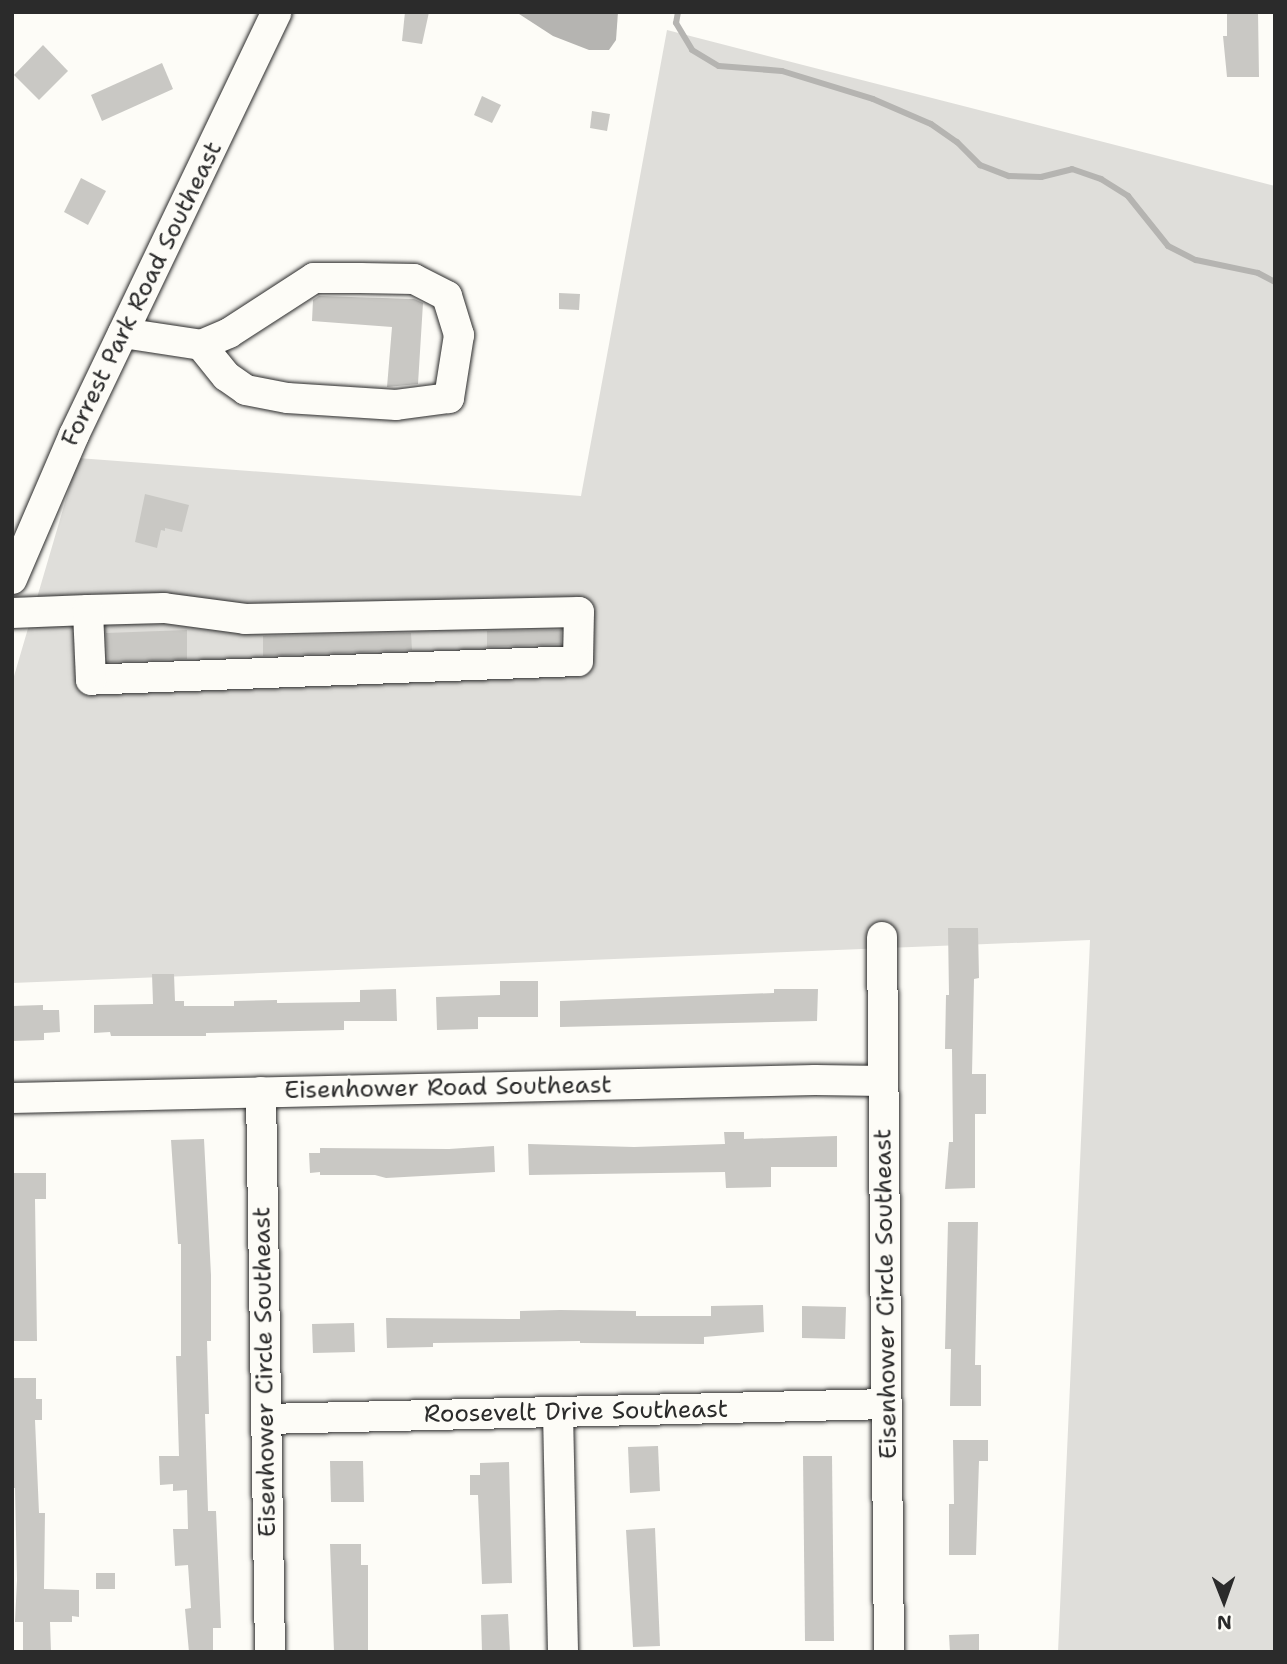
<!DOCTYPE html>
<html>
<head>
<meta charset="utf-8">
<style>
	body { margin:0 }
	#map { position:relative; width:1287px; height:1664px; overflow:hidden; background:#fdfcf7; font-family:"Shantell Sans",sans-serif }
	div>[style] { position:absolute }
	.green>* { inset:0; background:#dfdeda }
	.water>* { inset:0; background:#b5b4b1 }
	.stream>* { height:6px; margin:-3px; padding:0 3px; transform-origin:3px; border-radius:3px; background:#b5b4b1 }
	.building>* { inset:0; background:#c9c8c4 }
	.roads { filter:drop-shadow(0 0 2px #2b2b2b) drop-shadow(0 0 2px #2b2b2b) }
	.minor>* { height:30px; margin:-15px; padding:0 15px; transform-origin:15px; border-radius:15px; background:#fdfcf7 }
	span { translate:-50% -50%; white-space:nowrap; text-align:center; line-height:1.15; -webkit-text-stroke:6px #fdfcf7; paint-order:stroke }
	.street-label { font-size:24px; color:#2b2b2b }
	.frame { position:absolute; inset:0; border:14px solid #2b2b2b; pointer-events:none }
	.north { position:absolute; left:1189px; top:1566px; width:70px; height:70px; -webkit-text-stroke:5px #fdfcf7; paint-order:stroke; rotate:179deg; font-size:19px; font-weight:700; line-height:28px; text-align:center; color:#2b2b2b }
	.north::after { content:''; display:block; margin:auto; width:24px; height:32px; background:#2b2b2b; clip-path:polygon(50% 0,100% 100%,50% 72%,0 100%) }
</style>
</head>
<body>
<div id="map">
	<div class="green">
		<i style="clip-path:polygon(667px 30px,1275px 186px,1275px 1652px,1058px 1652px,1090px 940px,12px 983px,12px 683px,78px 458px,581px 496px)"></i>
	</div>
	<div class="water">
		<i style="clip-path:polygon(516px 12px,618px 12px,616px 40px,609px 50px,589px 50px,553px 36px)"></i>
	</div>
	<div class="stream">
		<i style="left:678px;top:12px;width:11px;rotate:100deg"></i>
		<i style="left:676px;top:23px;width:31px;rotate:59deg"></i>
		<i style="left:692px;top:50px;width:31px;rotate:31deg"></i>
		<i style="left:719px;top:66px;width:63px;rotate:4.5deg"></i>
		<i style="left:782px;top:71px;width:95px;rotate:17.1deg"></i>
		<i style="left:873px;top:99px;width:63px;rotate:23.3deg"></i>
		<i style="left:931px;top:124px;width:32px;rotate:35deg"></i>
		<i style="left:957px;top:142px;width:33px;rotate:45deg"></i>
		<i style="left:980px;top:165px;width:31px;rotate:21deg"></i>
		<i style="left:1009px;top:176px;width:32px;rotate:2deg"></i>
		<i style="left:1041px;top:177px;width:32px;rotate:-14deg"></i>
		<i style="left:1072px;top:169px;width:31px;rotate:19deg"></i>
		<i style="left:1101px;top:179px;width:32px;rotate:32deg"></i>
		<i style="left:1128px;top:196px;width:64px;rotate:51.3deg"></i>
		<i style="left:1168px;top:246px;width:31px;rotate:27deg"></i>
		<i style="left:1196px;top:260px;width:63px;rotate:11.8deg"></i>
		<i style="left:1258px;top:273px;width:19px;rotate:28deg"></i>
	</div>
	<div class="building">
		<i style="clip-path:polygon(405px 12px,429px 12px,422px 44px,402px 41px)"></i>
		<i style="clip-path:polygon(1227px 12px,1258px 12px,1259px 77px,1227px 77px,1223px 36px,1227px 36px)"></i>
		<i style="clip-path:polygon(43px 45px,68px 71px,39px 100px,14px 75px)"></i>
		<i style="clip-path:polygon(162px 63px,173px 89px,102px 121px,91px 95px)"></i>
		<i style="clip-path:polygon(482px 96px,501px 105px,492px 123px,474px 115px)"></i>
		<i style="clip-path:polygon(592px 111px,610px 114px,607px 131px,590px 128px)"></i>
		<i style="clip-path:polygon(81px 178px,106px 191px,88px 225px,64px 212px)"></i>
		<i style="clip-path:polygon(559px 293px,580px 294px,579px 310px,559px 309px)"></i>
		<i style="clip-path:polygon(319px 296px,414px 299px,423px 303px,418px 384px,387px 387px,392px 327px,312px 321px,313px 300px)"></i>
		<i style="clip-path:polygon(145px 494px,189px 505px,182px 532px,165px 528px,165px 531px,161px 530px,157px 548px,135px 542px)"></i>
		<i style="clip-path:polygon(187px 630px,187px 659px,108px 662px,106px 633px)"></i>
		<i style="clip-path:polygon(561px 630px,561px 644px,487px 647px,487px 631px)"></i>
		<i style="clip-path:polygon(411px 633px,412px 650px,263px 656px,263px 636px)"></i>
		<i style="clip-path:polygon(948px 928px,978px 928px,979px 978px,974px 979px,972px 1074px,986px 1074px,986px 1114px,975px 1114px,975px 1188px,945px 1189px,949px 1142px,953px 1142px,952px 1049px,945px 1049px,946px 995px,949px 995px)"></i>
		<i style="clip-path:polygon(152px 974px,174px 974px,175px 1001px,184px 1001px,184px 1006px,234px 1006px,234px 1001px,277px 1000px,277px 1003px,360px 1002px,360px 990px,396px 989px,397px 1021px,344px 1021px,344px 1030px,206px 1033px,206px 1036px,111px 1036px,110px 1032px,94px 1033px,94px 1005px,153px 1004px)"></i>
		<i style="clip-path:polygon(500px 981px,538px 981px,538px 1017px,478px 1017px,478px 1029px,437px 1030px,436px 997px,500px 995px)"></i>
		<i style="clip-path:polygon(774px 989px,818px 989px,817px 1021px,560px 1027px,560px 1001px,774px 993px)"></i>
		<i style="clip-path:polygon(43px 1005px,43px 1010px,59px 1010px,60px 1032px,44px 1033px,44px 1040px,12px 1041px,12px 1006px)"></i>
		<i style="clip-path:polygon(724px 1132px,744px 1132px,744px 1139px,837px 1136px,837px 1167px,771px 1167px,771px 1187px,726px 1188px,725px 1172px,529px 1175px,528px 1144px,634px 1147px,725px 1144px)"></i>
		<i style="clip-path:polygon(204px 1139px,211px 1275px,211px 1341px,207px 1341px,209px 1414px,205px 1414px,208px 1511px,216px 1511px,221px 1628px,213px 1628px,213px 1652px,189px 1652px,185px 1609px,191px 1608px,188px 1565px,175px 1566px,173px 1529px,188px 1529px,187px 1490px,173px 1491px,173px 1484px,160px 1485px,159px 1456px,179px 1456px,176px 1356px,181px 1356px,181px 1244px,178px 1244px,171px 1140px)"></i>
		<i style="clip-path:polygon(494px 1146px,495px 1172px,386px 1178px,375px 1175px,320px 1175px,320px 1172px,310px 1173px,309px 1153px,320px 1153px,320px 1148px,449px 1149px)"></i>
		<i style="clip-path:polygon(12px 1173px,46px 1173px,46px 1199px,35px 1199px,37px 1341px,12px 1341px)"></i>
		<i style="clip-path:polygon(948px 1222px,978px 1222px,975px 1365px,981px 1365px,981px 1406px,950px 1406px,951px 1349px,945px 1349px)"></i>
		<i style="clip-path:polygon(763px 1305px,764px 1332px,704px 1337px,704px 1344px,580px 1343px,580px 1341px,433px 1343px,433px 1347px,387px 1348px,386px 1318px,520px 1319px,520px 1311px,560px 1310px,636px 1311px,636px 1316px,711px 1316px,711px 1306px)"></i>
		<i style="clip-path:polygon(802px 1306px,846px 1307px,845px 1339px,802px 1338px)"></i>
		<i style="clip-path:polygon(354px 1323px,355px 1352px,313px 1353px,312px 1324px)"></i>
		<i style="clip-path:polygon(12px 1378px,36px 1378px,36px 1399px,42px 1399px,42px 1420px,35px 1420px,39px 1513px,45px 1513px,44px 1589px,79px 1590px,79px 1617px,72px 1616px,72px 1622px,50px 1622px,51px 1652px,23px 1652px,23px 1622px,15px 1622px,17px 1580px,15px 1488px,12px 1488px)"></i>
		<i style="clip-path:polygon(953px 1440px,988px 1440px,988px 1461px,979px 1461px,976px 1555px,949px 1555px,949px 1504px,954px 1504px)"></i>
		<i style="clip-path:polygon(658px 1446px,660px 1491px,630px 1493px,628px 1447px)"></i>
		<i style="clip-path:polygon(803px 1456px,832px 1456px,834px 1641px,805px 1641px)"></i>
		<i style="clip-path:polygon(330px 1461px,363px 1461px,364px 1502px,331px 1502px)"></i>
		<i style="clip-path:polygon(509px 1462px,512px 1583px,482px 1584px,478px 1495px,470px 1495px,470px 1475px,480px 1475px,480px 1463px)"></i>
		<i style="clip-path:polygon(655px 1528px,660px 1646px,633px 1647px,626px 1530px)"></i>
		<i style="clip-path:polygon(330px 1544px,361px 1544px,361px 1565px,368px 1565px,368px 1652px,334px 1652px)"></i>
		<i style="clip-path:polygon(96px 1573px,115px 1573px,115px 1589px,96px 1589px)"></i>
		<i style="clip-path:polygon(508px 1614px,510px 1652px,482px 1652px,481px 1615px)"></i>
		<i style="clip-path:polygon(979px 1634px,979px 1652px,950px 1652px,949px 1635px)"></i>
	</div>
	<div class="roads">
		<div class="minor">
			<i style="left:123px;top:333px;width:79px;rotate:8.7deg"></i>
			<i style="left:201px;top:345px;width:30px;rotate:-23deg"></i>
			<i style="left:229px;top:333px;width:101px;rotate:-32.9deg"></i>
			<i style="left:314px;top:278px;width:46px"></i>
			<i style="left:360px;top:278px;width:54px;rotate:1.1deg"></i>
			<i style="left:414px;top:279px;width:37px;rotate:27deg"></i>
			<i style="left:447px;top:296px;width:41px;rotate:72.9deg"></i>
			<i style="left:459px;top:335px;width:64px;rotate:99deg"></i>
			<i style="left:449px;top:398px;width:53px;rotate:172.5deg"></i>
			<i style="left:396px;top:405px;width:109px;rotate:-176.3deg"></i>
			<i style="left:287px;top:398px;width:42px;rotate:-169deg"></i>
			<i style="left:246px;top:390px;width:24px;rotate:-145deg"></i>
			<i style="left:226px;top:376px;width:40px;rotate:-129deg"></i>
			<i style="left:12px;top:579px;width:157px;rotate:-66.7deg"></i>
			<i style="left:74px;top:435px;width:469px;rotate:-64.4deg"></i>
			<i style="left:12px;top:613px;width:76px;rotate:-2.3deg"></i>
			<i style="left:88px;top:610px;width:76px;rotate:-1.5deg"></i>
			<i style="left:164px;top:608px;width:82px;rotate:7.7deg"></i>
			<i style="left:245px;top:619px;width:334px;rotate:-1.2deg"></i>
			<i style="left:579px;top:612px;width:49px;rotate:91.2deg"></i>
			<i style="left:578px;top:661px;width:487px;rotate:177.8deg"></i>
			<i style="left:91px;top:680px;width:70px;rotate:-92.5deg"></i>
			<i style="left:882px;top:937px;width:715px;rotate:89.44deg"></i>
			<i style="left:261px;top:1092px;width:560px;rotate:89.08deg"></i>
			<i style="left:12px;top:1098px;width:803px;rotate:-1.28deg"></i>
			<i style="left:815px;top:1080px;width:68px;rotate:0.8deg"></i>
			<i style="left:558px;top:1412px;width:240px;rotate:88.8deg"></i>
			<i style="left:266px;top:1419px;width:621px;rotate:-1.38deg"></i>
		</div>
	</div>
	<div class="street-label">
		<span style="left:142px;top:294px;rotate:-64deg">Forrest Park Road Southeast</span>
		<span style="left:448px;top:1088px;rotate:-1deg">Eisenhower Road Southeast</span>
		<span style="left:886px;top:1294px;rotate:-91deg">Eisenhower Circle Southeast</span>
		<span style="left:265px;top:1372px;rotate:-91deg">Eisenhower Circle Southeast</span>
		<span style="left:576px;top:1412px;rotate:-1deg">Roosevelt Drive Southeast</span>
	</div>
	<div class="frame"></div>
	<div class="north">N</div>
</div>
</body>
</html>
